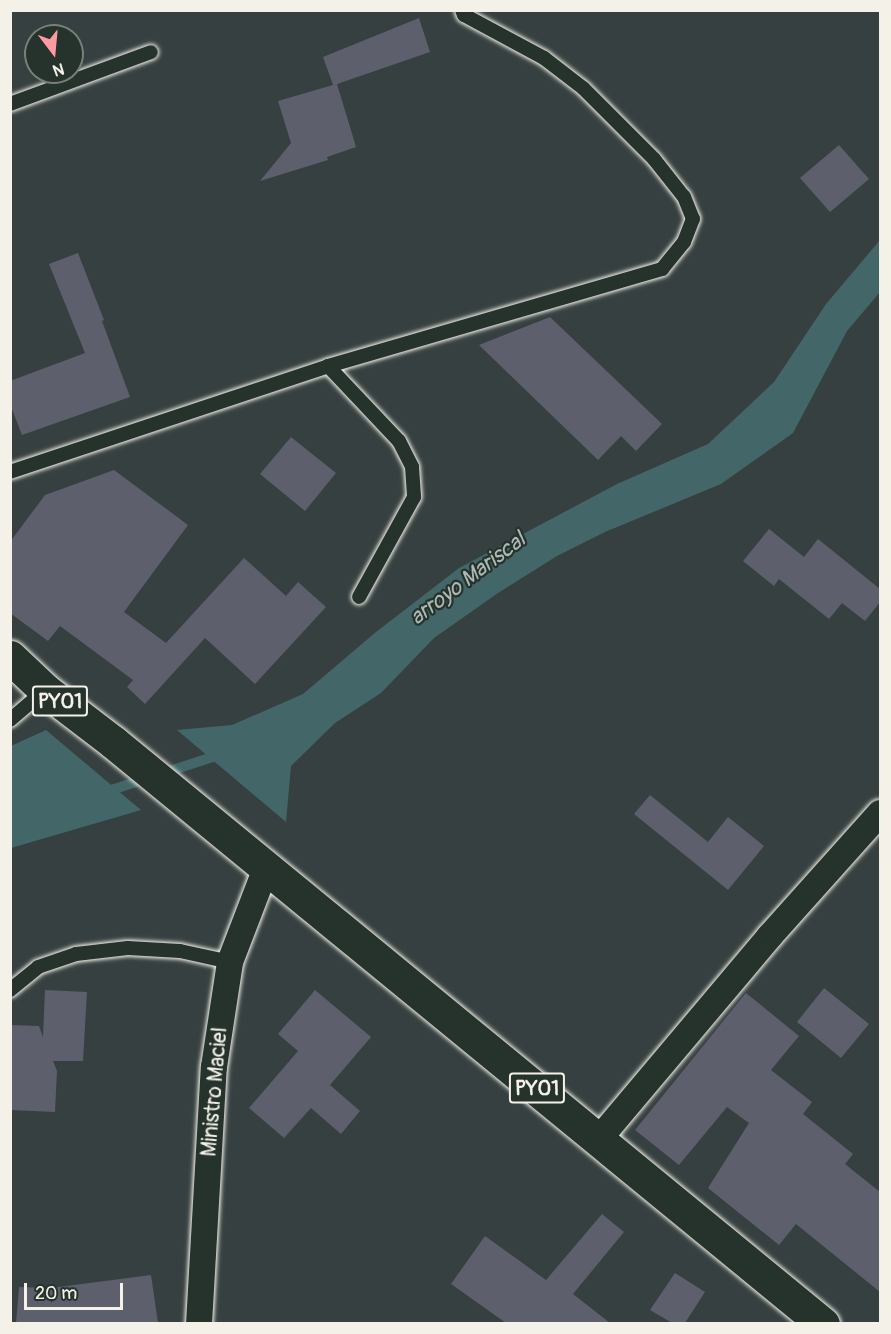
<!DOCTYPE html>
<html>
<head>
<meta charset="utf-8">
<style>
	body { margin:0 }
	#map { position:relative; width:891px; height:1334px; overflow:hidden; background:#364040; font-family:Pangolin,sans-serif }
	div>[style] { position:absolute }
	.water>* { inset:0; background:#436668 }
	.stream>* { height:10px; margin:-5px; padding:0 5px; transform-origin:5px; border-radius:5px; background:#436668 }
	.building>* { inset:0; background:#5d5f6c }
	.roads { filter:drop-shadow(0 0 2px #f4f1e8) drop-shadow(0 0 2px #f4f1e8) }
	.service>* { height:14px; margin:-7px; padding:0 7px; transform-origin:7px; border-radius:7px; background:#26332d }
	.minor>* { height:26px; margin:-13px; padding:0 13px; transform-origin:13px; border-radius:13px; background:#26332d }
	.trunk>* { height:33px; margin:-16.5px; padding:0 16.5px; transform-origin:16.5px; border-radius:16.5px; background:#26332d }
	span { translate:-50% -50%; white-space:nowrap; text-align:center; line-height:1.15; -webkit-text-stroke:4.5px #26332d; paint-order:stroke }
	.shield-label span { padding:2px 4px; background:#26332d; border:2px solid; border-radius:4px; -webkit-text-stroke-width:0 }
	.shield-label { font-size:20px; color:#f4f1e8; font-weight:700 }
	.street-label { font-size:21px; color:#f4f1e8 }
	.water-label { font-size:22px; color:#adb9b5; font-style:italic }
	.frame { position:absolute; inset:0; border:12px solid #f4f1e8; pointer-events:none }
	.north { position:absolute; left:24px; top:24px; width:60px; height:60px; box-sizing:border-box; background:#26332d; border:2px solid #787f78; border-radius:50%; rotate:164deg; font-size:16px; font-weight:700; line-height:24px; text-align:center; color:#f4f1e8 }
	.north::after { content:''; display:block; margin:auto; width:21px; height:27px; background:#ff9aa2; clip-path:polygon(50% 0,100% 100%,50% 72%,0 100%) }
	.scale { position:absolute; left:24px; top:1283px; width:99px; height:27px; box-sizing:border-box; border:3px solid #f4f1e8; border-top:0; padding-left:8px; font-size:18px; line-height:21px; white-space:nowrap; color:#f4f1e8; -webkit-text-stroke:4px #26332d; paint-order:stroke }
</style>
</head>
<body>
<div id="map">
	<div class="water">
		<i style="clip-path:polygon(880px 240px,880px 292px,847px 331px,793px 433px,721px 484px,605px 532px,557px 556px,498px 593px,434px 638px,381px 693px,335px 723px,291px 766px,286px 822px,177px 730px,232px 725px,303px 694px,376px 632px,459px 568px,617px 484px,708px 444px,774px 382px,826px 304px)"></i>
		<i style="clip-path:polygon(46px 730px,141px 810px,11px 848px,11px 746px)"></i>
	</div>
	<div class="stream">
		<i style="left:102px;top:793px;width:126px;rotate:-18deg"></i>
	</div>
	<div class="building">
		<i style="clip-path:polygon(419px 18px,430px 52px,337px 84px,356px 147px,327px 157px,328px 160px,260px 181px,291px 143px,278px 101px,333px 85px,323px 57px)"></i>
		<i style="clip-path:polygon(839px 145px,869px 179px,830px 212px,800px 178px)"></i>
		<i style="clip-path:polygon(78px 253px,104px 320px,102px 321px,130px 397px,22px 435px,10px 404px,10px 381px,85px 353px,49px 264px)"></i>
		<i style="clip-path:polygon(550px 317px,662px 424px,636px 451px,621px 436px,598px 460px,479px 345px)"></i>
		<i style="clip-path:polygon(291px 437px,336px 473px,305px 511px,260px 474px)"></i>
		<i style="clip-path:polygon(114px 470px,188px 525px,124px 612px,166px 643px,244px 558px,286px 596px,298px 582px,326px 607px,255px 684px,205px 638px,145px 704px,127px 687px,133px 680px,60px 626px,48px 641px,10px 613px,10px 542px,45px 495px)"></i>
		<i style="clip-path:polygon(769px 529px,804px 557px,818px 539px,880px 589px,880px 602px,865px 621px,842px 603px,829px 619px,779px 579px,774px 586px,743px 561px)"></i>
		<i style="clip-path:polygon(650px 795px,708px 842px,728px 817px,764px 846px,728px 890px,634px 814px)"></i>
		<i style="clip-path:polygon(824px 988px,869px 1024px,841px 1058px,797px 1022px)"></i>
		<i style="clip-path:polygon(45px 990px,87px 992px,83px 1061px,53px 1061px,57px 1071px,55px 1112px,10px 1110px,10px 1025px,39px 1026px,43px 1037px)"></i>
		<i style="clip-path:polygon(315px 990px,371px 1037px,330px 1085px,360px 1111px,341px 1134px,311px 1108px,284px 1138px,249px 1108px,298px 1051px,278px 1034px)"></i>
		<i style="clip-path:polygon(746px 993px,799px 1036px,771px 1070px,812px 1102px,803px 1114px,853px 1154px,845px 1164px,880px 1192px,880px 1292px,796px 1224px,779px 1245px,708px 1188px,749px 1123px,727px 1107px,679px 1165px,635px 1130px)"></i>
		<i style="clip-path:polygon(602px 1214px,624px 1232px,573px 1294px,610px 1323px,506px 1323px,451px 1284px,485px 1236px,546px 1280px)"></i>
		<i style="clip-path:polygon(675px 1273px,705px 1292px,685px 1323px,672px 1323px,650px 1310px)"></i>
		<i style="clip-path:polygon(151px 1275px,158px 1323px,16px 1323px,19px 1287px,51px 1288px)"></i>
	</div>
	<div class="roads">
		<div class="service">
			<i style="left:10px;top:104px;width:150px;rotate:-20.2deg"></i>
			<i style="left:328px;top:366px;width:103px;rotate:46.6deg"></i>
			<i style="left:399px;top:441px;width:29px;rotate:63deg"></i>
			<i style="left:412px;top:467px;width:30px;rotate:86deg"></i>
			<i style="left:414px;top:497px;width:114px;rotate:118.8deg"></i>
			<i style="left:10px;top:472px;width:335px;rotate:-18.4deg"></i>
			<i style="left:328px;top:366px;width:348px;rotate:-16.2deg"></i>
			<i style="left:662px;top:269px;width:35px;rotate:-51deg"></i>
			<i style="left:684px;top:242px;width:25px;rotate:-69deg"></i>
			<i style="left:693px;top:219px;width:24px;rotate:-112deg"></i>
			<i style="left:684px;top:197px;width:48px;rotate:-128.3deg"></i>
			<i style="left:654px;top:159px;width:100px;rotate:-135deg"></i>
			<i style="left:583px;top:88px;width:49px;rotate:-142.4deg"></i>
			<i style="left:544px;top:58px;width:91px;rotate:-151.7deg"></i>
			<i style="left:464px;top:15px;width:5px;rotate:-112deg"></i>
			<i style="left:10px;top:720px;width:46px;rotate:-40.6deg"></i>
			<i style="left:10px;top:990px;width:36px;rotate:-39deg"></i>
			<i style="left:38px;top:967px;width:40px;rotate:-18.9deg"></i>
			<i style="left:76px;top:954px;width:52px;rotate:-6.6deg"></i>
			<i style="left:128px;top:948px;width:52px;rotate:3.3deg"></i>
			<i style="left:180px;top:951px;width:51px;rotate:12.4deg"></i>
		</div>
		<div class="minor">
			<i style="left:599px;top:1139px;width:265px;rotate:-49.9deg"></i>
			<i style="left:770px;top:936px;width:165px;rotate:-48.2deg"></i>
			<i style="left:199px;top:1324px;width:257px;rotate:-86.7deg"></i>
			<i style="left:214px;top:1067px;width:106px;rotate:-81.3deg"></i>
			<i style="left:230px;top:962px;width:101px;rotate:-69deg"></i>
		</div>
		<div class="trunk">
			<i style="left:10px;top:657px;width:48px;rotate:43.3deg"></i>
			<i style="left:45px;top:690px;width:86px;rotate:37.4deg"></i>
			<i style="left:113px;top:742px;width:918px;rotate:39.34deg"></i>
		</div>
	</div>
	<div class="shield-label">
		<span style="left:60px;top:701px">PY01</span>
		<span style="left:537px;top:1088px">PY01</span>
	</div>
	<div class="street-label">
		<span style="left:215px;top:1092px;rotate:-85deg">Ministro Maciel</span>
	</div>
	<div class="water-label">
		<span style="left:468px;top:579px;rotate:-37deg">arroyo Mariscal</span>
	</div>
	<div class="frame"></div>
	<div class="north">N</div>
	<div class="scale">20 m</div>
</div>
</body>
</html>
